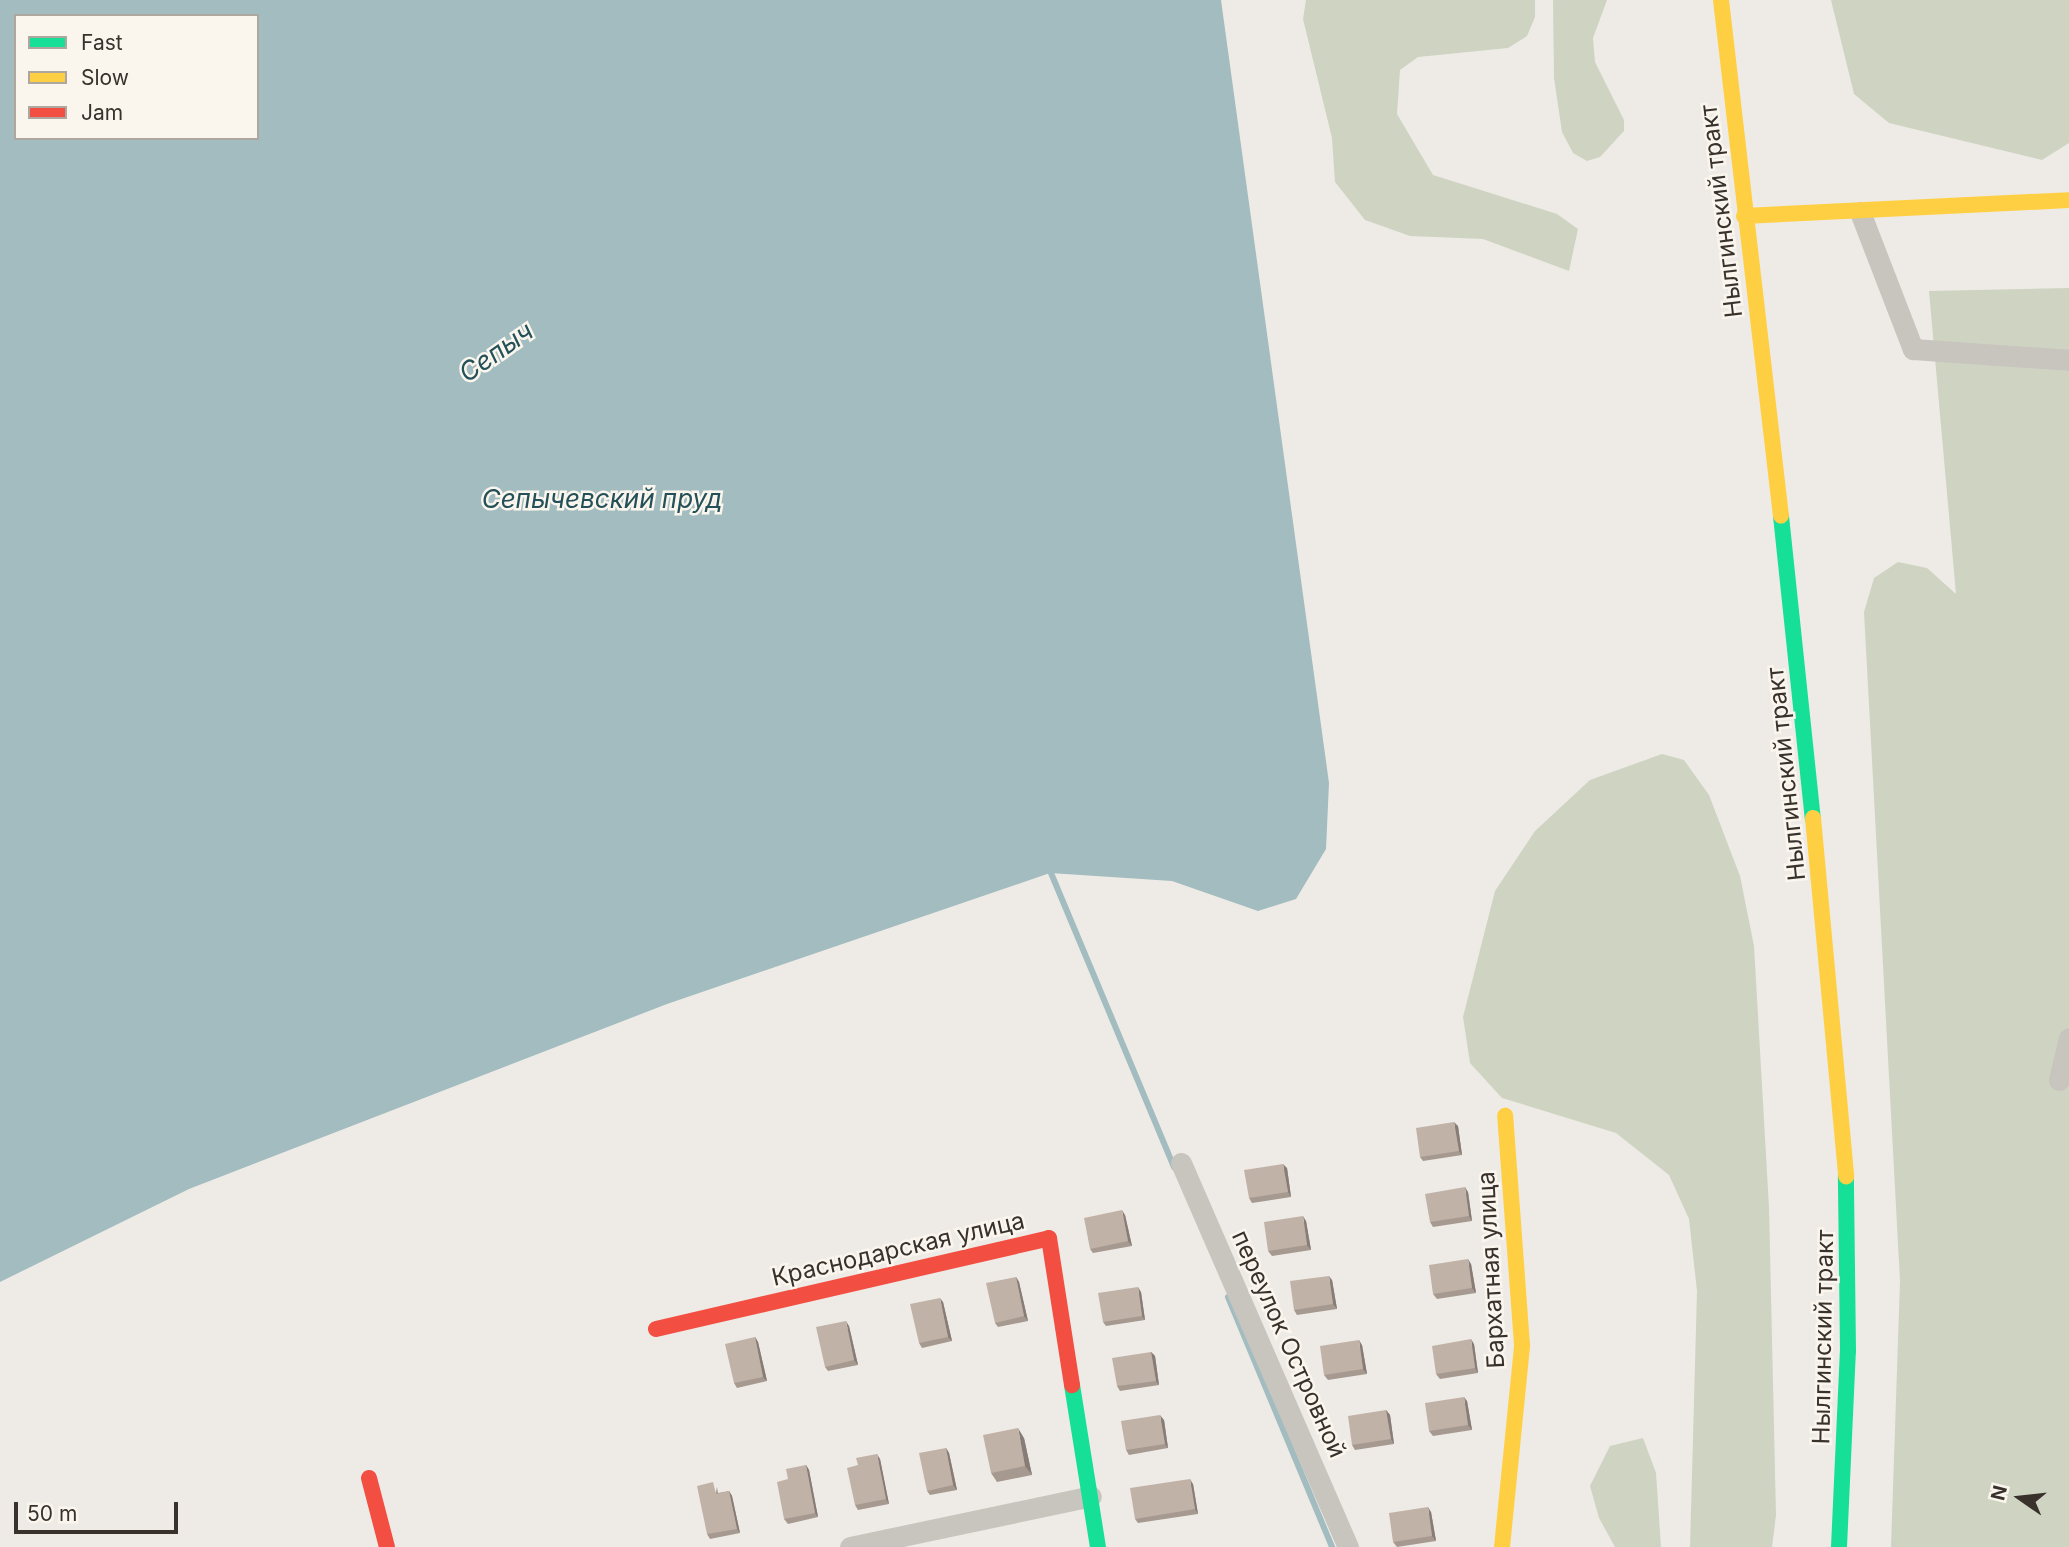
<!DOCTYPE html>
<html>
<head>
<meta charset="utf-8">
<style>
	body { margin:0 }
	#map { position:relative; width:2069px; height:1547px; overflow:hidden; background:#eeebe6; font-family:Inter,sans-serif }
	div>[style] { position:absolute }
	.green>* { inset:0; background:#ced4c1 }
	.water>* { inset:0; background:#a2bcbf }
	.stream>* { height:6px; margin:-3px; padding:0 3px; transform-origin:3px; border-radius:3px; background:#a2bcbf }
	.street>* { height:21px; margin:-10.5px; padding:0 10.5px; transform-origin:10.5px; border-radius:10.5px; background:#c8c4be }
	.fast>* { height:16px; margin:-8px; padding:0 8px; transform-origin:8px; border-radius:8px; background:#16e098 }
	.slow>* { height:16px; margin:-8px; padding:0 8px; transform-origin:8px; border-radius:8px; background:#ffcf43 }
	.jam>* { height:16px; margin:-8px; padding:0 8px; transform-origin:8px; border-radius:8px; background:#f24e42 }
	.wall>* { inset:0; background:#a69990 }
	.shaded-wall>* { inset:0; background:#877d76 }
	.building>* { inset:0; background:#c1b2a8 }
	span { translate:-50% -50%; white-space:nowrap; text-align:center; line-height:1.15; -webkit-text-stroke:5px #faf6ee; paint-order:stroke }
	.street-label { font-size:24px; color:#39312c }
	.water-label { font-size:26px; color:#235059; font-style:italic }
	.legend { position:absolute; left:14px; top:14px; width:245px; height:126px; box-sizing:border-box; background:#faf6ee; border:2px solid #ada7a0; margin:0; padding:9px 12px; list-style:none; font-size:21px; color:#39312c }
	.legend li { display:flex; align-items:center; gap:14px; height:35px }
	.legend b { width:35px; border:2px solid #ada7a0 }
	.north { position:absolute; left:1985px; top:1463px; width:70px; height:70px; -webkit-text-stroke:5px #faf6ee; paint-order:stroke; rotate:284deg; font-size:19px; font-weight:700; line-height:28px; text-align:center; color:#39312c }
	.north::after { content:''; display:block; margin:auto; width:24px; height:32px; background:#39312c; clip-path:polygon(50% 0,100% 100%,50% 72%,0 100%) }
	.scale { position:absolute; left:14px; top:1502px; width:164px; height:32px; box-sizing:border-box; border:4px solid #39312c; border-top:0; padding-left:9px; font-size:21px; line-height:24px; white-space:nowrap; color:#39312c; -webkit-text-stroke:5px #faf6ee; paint-order:stroke }
</style>
</head>
<body>
<div id="map">
	<div class="green">
		<i style="clip-path:polygon(1306px 0,1535px 0,1535px 17px,1527px 36px,1508px 48px,1418px 57px,1400px 70px,1397px 114px,1433px 175px,1557px 214px,1578px 229px,1569px 271px,1483px 239px,1410px 236px,1365px 220px,1335px 182px,1332px 138px,1303px 19px)"></i>
		<i style="clip-path:polygon(1553px 0,1607px 0,1593px 38px,1595px 62px,1624px 120px,1624px 131px,1600px 157px,1587px 161px,1573px 153px,1562px 132px,1554px 78px)"></i>
		<i style="clip-path:polygon(1831px 0,2069px 0,2069px 143px,2042px 160px,1889px 123px,1854px 94px)"></i>
		<i style="clip-path:polygon(2069px 288px,2069px 1547px,1891px 1547px,1900px 1281px,1864px 612px,1874px 578px,1898px 562px,1927px 568px,1956px 594px,1929px 291px)"></i>
		<i style="clip-path:polygon(1662px 754px,1684px 760px,1709px 795px,1740px 876px,1754px 946px,1769px 1207px,1776px 1515px,1772px 1547px,1690px 1547px,1697px 1291px,1689px 1219px,1669px 1175px,1616px 1133px,1502px 1098px,1470px 1063px,1463px 1017px,1495px 891px,1535px 831px,1590px 780px)"></i>
		<i style="clip-path:polygon(1643px 1438px,1656px 1473px,1661px 1547px,1615px 1547px,1599px 1518px,1590px 1486px,1610px 1446px)"></i>
	</div>
	<div class="water">
		<i style="clip-path:polygon(evenodd,0 0,1221px 0,1329px 783px,1326px 849px,1296px 899px,1258px 911px,1172px 881px,1050px 873px,667px 1004px,189px 1189px,0 1282px,0 0,16px 16px,257px 16px,257px 138px,16px 138px,16px 16px)"></i>
	</div>
	<div class="stream">
		<i style="left:1051px;top:873px;width:319px;rotate:67.3deg"></i>
		<i style="left:1228px;top:1297px;width:271px;rotate:67.4deg"></i>
	</div>
	<div class="street">
		<i style="left:1860px;top:212px;width:147px;rotate:68.9deg"></i>
		<i style="left:1913px;top:349px;width:156px;rotate:4deg"></i>
		<i style="left:2059px;top:1080px;width:43px;rotate:-76.6deg"></i>
		<i style="left:1181px;top:1163px;width:419px;rotate:66.5deg"></i>
		<i style="left:850px;top:1547px;width:246px;rotate:-11.9deg"></i>
	</div>
	<div class="fast">
		<i style="left:1781px;top:516px;width:304px;rotate:84deg"></i>
		<i style="left:1072px;top:1385px;width:164px;rotate:80.9deg"></i>
		<i style="left:1839px;top:1547px;width:196px;rotate:-87.4deg"></i>
		<i style="left:1848px;top:1351px;width:175px;rotate:-90.7deg"></i>
	</div>
	<div class="slow">
		<i style="left:1721px;top:0;width:519px;rotate:83.37deg"></i>
		<i style="left:1744px;top:216px;width:325px;rotate:-2.8deg"></i>
		<i style="left:1813px;top:818px;width:360px;rotate:84.7deg"></i>
		<i style="left:1502px;top:1547px;width:203px;rotate:-84.3deg"></i>
		<i style="left:1522px;top:1345px;width:230px;rotate:-94.2deg"></i>
	</div>
	<div class="jam">
		<i style="left:656px;top:1329px;width:403px;rotate:-13deg"></i>
		<i style="left:1049px;top:1238px;width:149px;rotate:81.1deg"></i>
		<i style="left:369px;top:1478px;width:71px;rotate:75.4deg"></i>
	</div>
	<div class="wall">
		<i style="clip-path:polygon(1458px 1126px,1462px 1155px,1423px 1161px,1420px 1157px)"></i>
		<i style="clip-path:polygon(1287px 1168px,1291px 1197px,1252px 1203px,1249px 1198px)"></i>
		<i style="clip-path:polygon(1468px 1192px,1472px 1221px,1433px 1227px,1430px 1222px)"></i>
		<i style="clip-path:polygon(1125px 1215px,1132px 1246px,1093px 1253px,1090px 1249px)"></i>
		<i style="clip-path:polygon(1306px 1221px,1311px 1250px,1272px 1256px,1268px 1251px)"></i>
		<i style="clip-path:polygon(1471px 1264px,1476px 1293px,1437px 1299px,1433px 1294px)"></i>
		<i style="clip-path:polygon(1016px 1277px,1019px 1282px,1028px 1321px,998px 1327px,995px 1323px)"></i>
		<i style="clip-path:polygon(1332px 1280px,1337px 1309px,1297px 1315px,1294px 1310px)"></i>
		<i style="clip-path:polygon(1141px 1292px,1145px 1320px,1106px 1326px,1103px 1322px)"></i>
		<i style="clip-path:polygon(943px 1302px,952px 1341px,922px 1348px,919px 1343px)"></i>
		<i style="clip-path:polygon(849px 1326px,858px 1365px,828px 1371px,825px 1367px)"></i>
		<i style="clip-path:polygon(755px 1337px,758px 1342px,767px 1381px,737px 1388px,734px 1383px)"></i>
		<i style="clip-path:polygon(1474px 1344px,1478px 1373px,1440px 1379px,1436px 1374px)"></i>
		<i style="clip-path:polygon(1362px 1345px,1367px 1374px,1328px 1380px,1324px 1375px)"></i>
		<i style="clip-path:polygon(1151px 1352px,1155px 1356px,1159px 1385px,1120px 1391px,1117px 1386px)"></i>
		<i style="clip-path:polygon(1467px 1401px,1472px 1430px,1433px 1436px,1429px 1431px)"></i>
		<i style="clip-path:polygon(1386px 1410px,1390px 1415px,1394px 1444px,1355px 1450px,1352px 1445px)"></i>
		<i style="clip-path:polygon(1164px 1420px,1168px 1448px,1129px 1455px,1126px 1450px)"></i>
		<i style="clip-path:polygon(1024px 1438px,1032px 1475px,997px 1482px,991px 1473px)"></i>
		<i style="clip-path:polygon(946px 1448px,949px 1453px,957px 1490px,930px 1495px,927px 1491px)"></i>
		<i style="clip-path:polygon(880px 1459px,889px 1504px,858px 1510px,855px 1505px)"></i>
		<i style="clip-path:polygon(806px 1465px,809px 1470px,818px 1517px,788px 1524px,784px 1519px,788px 1479px)"></i>
		<i style="clip-path:polygon(1193px 1484px,1198px 1514px,1138px 1523px,1135px 1519px)"></i>
		<i style="clip-path:polygon(717px 1487px,718px 1493px,729px 1491px,732px 1496px,740px 1533px,710px 1539px,707px 1534px)"></i>
		<i style="clip-path:polygon(1431px 1512px,1436px 1541px,1397px 1547px,1393px 1542px)"></i>
	</div>
	<div class="shaded-wall">
		<i style="clip-path:polygon(1454px 1122px,1458px 1126px,1462px 1155px,1459px 1151px)"></i>
		<i style="clip-path:polygon(1283px 1164px,1287px 1168px,1291px 1197px,1288px 1192px)"></i>
		<i style="clip-path:polygon(1465px 1187px,1468px 1192px,1472px 1221px,1469px 1216px)"></i>
		<i style="clip-path:polygon(1122px 1210px,1125px 1215px,1132px 1246px,1128px 1241px)"></i>
		<i style="clip-path:polygon(1303px 1216px,1306px 1221px,1311px 1250px,1307px 1245px)"></i>
		<i style="clip-path:polygon(1468px 1259px,1471px 1264px,1476px 1293px,1472px 1288px)"></i>
		<i style="clip-path:polygon(1329px 1276px,1332px 1280px,1337px 1309px,1333px 1304px)"></i>
		<i style="clip-path:polygon(1016px 1277px,1019px 1282px,1028px 1321px,1024px 1316px)"></i>
		<i style="clip-path:polygon(1138px 1287px,1141px 1292px,1145px 1320px,1142px 1316px)"></i>
		<i style="clip-path:polygon(940px 1298px,943px 1302px,952px 1341px,948px 1337px)"></i>
		<i style="clip-path:polygon(846px 1321px,849px 1326px,858px 1365px,854px 1360px)"></i>
		<i style="clip-path:polygon(755px 1337px,758px 1342px,767px 1381px,763px 1377px)"></i>
		<i style="clip-path:polygon(1471px 1339px,1474px 1344px,1478px 1373px,1475px 1368px)"></i>
		<i style="clip-path:polygon(1359px 1340px,1362px 1345px,1367px 1374px,1363px 1369px)"></i>
		<i style="clip-path:polygon(1151px 1352px,1155px 1356px,1159px 1385px,1156px 1381px)"></i>
		<i style="clip-path:polygon(1464px 1397px,1467px 1401px,1472px 1430px,1468px 1425px)"></i>
		<i style="clip-path:polygon(1386px 1410px,1390px 1415px,1394px 1444px,1391px 1439px)"></i>
		<i style="clip-path:polygon(1160px 1415px,1164px 1420px,1168px 1448px,1165px 1444px)"></i>
		<i style="clip-path:polygon(1018px 1428px,1024px 1438px,1032px 1475px,1025px 1466px)"></i>
		<i style="clip-path:polygon(946px 1448px,949px 1453px,957px 1490px,953px 1485px)"></i>
		<i style="clip-path:polygon(877px 1454px,880px 1459px,889px 1504px,886px 1499px)"></i>
		<i style="clip-path:polygon(806px 1465px,809px 1470px,818px 1517px,815px 1513px)"></i>
		<i style="clip-path:polygon(1190px 1479px,1193px 1484px,1198px 1514px,1195px 1509px)"></i>
		<i style="clip-path:polygon(729px 1491px,732px 1496px,740px 1533px,737px 1529px)"></i>
		<i style="clip-path:polygon(1428px 1507px,1431px 1512px,1436px 1541px,1432px 1536px)"></i>
	</div>
	<div class="building">
		<i style="clip-path:polygon(1454px 1122px,1459px 1151px,1420px 1157px,1416px 1128px)"></i>
		<i style="clip-path:polygon(1283px 1164px,1288px 1192px,1249px 1198px,1244px 1170px)"></i>
		<i style="clip-path:polygon(1465px 1187px,1469px 1216px,1430px 1222px,1425px 1194px)"></i>
		<i style="clip-path:polygon(1122px 1210px,1128px 1241px,1090px 1249px,1084px 1218px)"></i>
		<i style="clip-path:polygon(1303px 1216px,1307px 1245px,1268px 1251px,1264px 1222px)"></i>
		<i style="clip-path:polygon(1468px 1259px,1472px 1288px,1433px 1294px,1429px 1265px)"></i>
		<i style="clip-path:polygon(1329px 1276px,1333px 1304px,1294px 1310px,1290px 1281px)"></i>
		<i style="clip-path:polygon(1016px 1277px,1024px 1316px,995px 1323px,986px 1283px)"></i>
		<i style="clip-path:polygon(1138px 1287px,1142px 1316px,1103px 1322px,1098px 1293px)"></i>
		<i style="clip-path:polygon(940px 1298px,948px 1337px,919px 1343px,910px 1304px)"></i>
		<i style="clip-path:polygon(846px 1321px,854px 1360px,825px 1367px,816px 1327px)"></i>
		<i style="clip-path:polygon(755px 1337px,763px 1377px,734px 1383px,725px 1344px)"></i>
		<i style="clip-path:polygon(1471px 1339px,1475px 1368px,1436px 1374px,1432px 1346px)"></i>
		<i style="clip-path:polygon(1359px 1340px,1363px 1369px,1324px 1375px,1320px 1346px)"></i>
		<i style="clip-path:polygon(1151px 1352px,1156px 1381px,1117px 1386px,1112px 1358px)"></i>
		<i style="clip-path:polygon(1464px 1397px,1468px 1425px,1429px 1431px,1425px 1403px)"></i>
		<i style="clip-path:polygon(1386px 1410px,1391px 1439px,1352px 1445px,1348px 1416px)"></i>
		<i style="clip-path:polygon(1160px 1415px,1165px 1444px,1126px 1450px,1121px 1421px)"></i>
		<i style="clip-path:polygon(1018px 1428px,1025px 1466px,991px 1473px,983px 1435px)"></i>
		<i style="clip-path:polygon(946px 1448px,953px 1485px,927px 1491px,919px 1453px)"></i>
		<i style="clip-path:polygon(877px 1454px,886px 1499px,855px 1505px,847px 1468px,858px 1465px,856px 1458px)"></i>
		<i style="clip-path:polygon(806px 1465px,815px 1513px,784px 1519px,777px 1482px,788px 1479px,786px 1469px)"></i>
		<i style="clip-path:polygon(1190px 1479px,1195px 1509px,1135px 1519px,1130px 1488px)"></i>
		<i style="clip-path:polygon(713px 1482px,716px 1494px,729px 1491px,737px 1529px,707px 1534px,697px 1486px)"></i>
		<i style="clip-path:polygon(1428px 1507px,1432px 1536px,1393px 1542px,1389px 1513px)"></i>
	</div>
	<div class="street-label">
		<span style="left:1721px;top:211px;rotate:-97deg">Нылгинский тракт</span>
		<span style="left:1786px;top:774px;rotate:-96deg">Нылгинский тракт</span>
		<span style="left:898px;top:1249px;rotate:-13deg">Краснодарская улица</span>
		<span style="left:1491px;top:1270px;rotate:-93deg">Бархатная улица</span>
		<span style="left:1823px;top:1337px;rotate:-89deg">Нылгинский тракт</span>
		<span style="left:1289px;top:1344px;rotate:66deg">переулок Островной</span>
	</div>
	<div class="water-label">
		<span style="left:496px;top:352px;rotate:-35deg">Сепыч</span>
		<span style="left:602px;top:499px">Сепычевский пруд</span>
	</div>
	<ul class="legend">
	<li><b style="height:9px;background:#16e098"></b>Fast</li>
	<li><b style="height:9px;background:#ffcf43"></b>Slow</li>
	<li><b style="height:9px;background:#f24e42"></b>Jam</li>
	</ul>
	<div class="north">N</div>
	<div class="scale">50 m</div>
</div>
</body>
</html>
